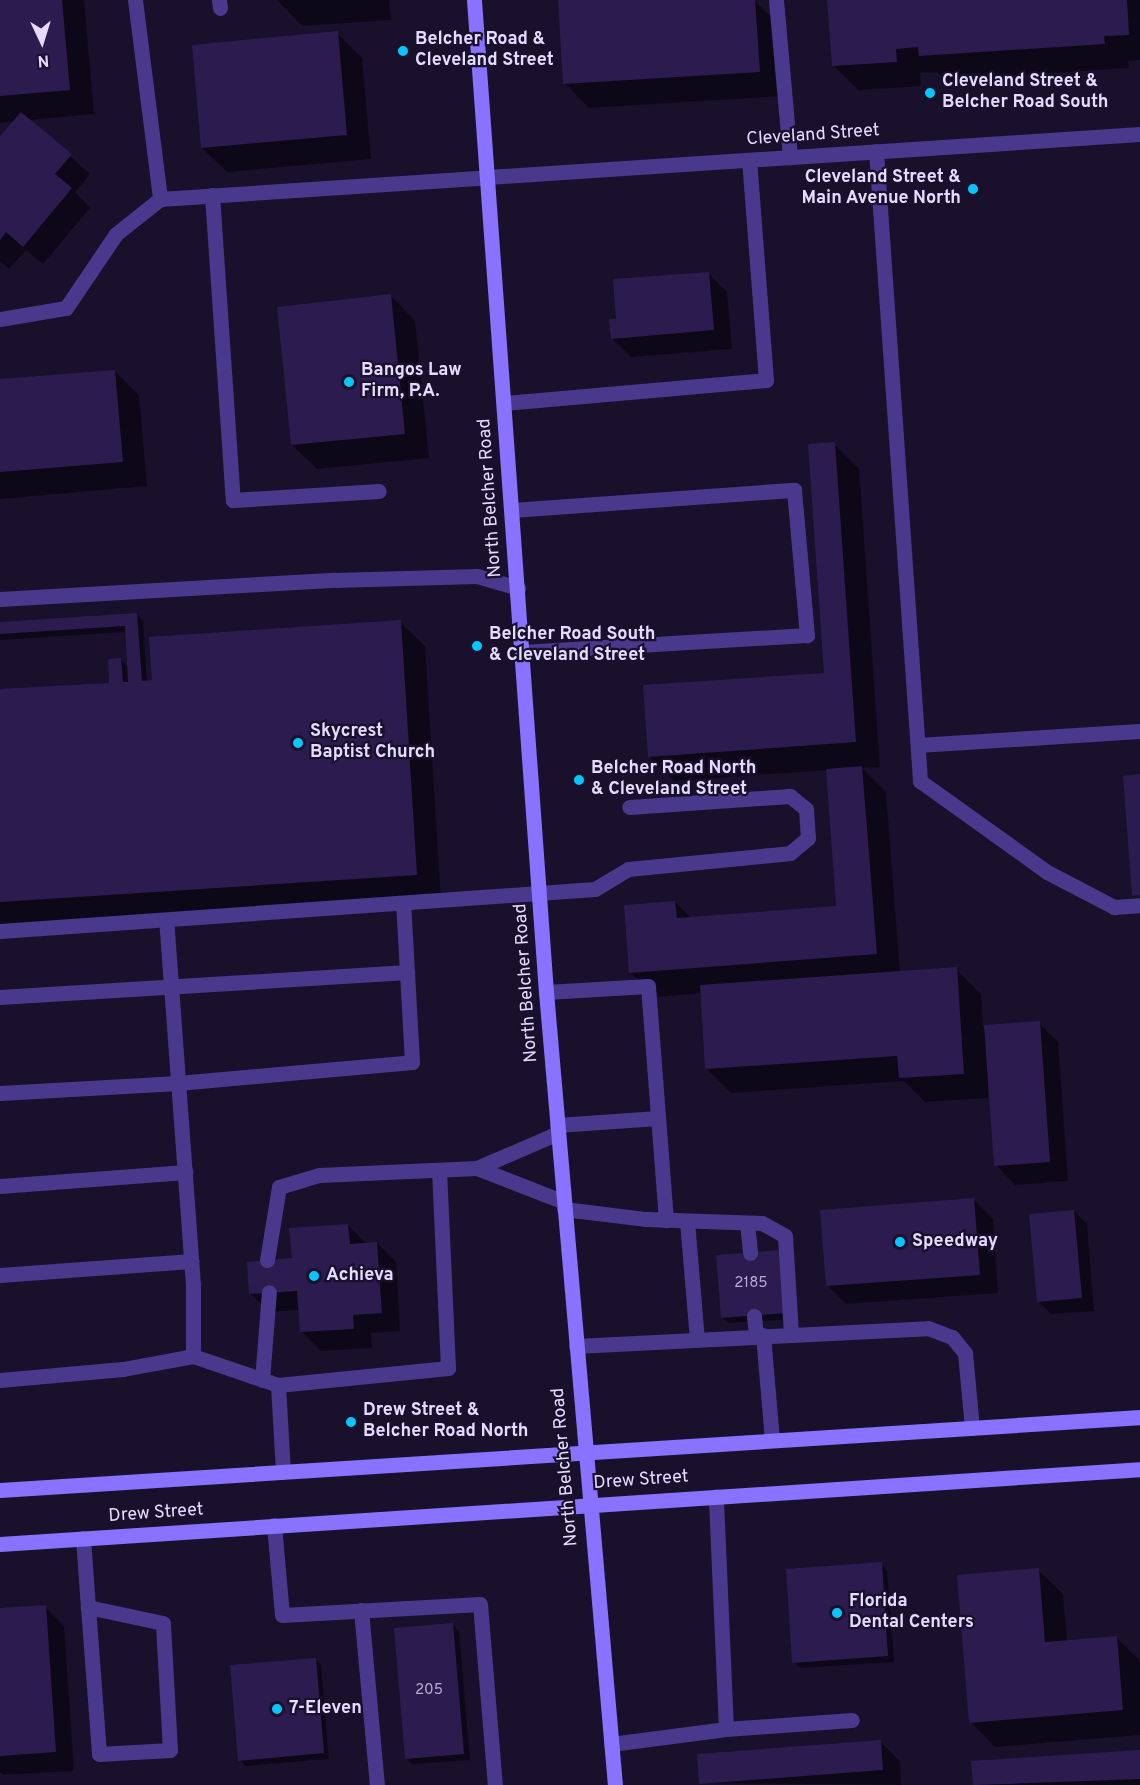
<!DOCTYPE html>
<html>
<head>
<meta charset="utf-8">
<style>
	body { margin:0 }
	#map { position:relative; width:1140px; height:1785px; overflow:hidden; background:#19102c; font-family:Overpass,sans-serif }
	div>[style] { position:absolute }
	.shadow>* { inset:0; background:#0007 }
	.building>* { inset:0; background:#2c1b4e }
	.service>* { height:15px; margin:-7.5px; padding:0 7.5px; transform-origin:7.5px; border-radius:7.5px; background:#48398d }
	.tertiary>* { height:15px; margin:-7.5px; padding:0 7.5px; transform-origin:7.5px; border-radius:7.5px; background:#48398d }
	.secondary>* { height:15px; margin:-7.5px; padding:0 7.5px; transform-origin:7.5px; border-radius:7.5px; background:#8972ff }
	.dots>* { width:16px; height:16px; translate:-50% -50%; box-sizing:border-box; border:3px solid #19102c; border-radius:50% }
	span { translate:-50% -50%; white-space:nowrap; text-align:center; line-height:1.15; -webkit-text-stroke:4.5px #19102c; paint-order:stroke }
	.number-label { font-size:15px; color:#b6abd3 }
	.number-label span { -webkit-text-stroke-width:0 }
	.poi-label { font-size:18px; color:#e4dbff; font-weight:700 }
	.left { translate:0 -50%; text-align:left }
	.right { translate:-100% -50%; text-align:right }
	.street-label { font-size:18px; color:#e4dbff }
	.north { position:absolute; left:12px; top:12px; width:60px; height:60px; -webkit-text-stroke:4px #19102c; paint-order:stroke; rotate:176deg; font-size:16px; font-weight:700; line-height:24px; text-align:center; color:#e4dbff }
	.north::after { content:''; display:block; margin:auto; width:21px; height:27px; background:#e4dbff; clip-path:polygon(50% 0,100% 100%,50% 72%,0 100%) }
</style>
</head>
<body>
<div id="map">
	<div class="shadow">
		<i style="clip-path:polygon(0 0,84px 0,94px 114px,29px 120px,90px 174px,75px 192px,90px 208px,43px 264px,26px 250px,9px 269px,0 261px,0 139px,15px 121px,0 123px)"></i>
		<i style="clip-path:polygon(277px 0,389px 0,391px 20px,302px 26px)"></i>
		<i style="clip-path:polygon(560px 0,755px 1px,779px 25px,784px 96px,589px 108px,565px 83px)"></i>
		<i style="clip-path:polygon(829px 0,1140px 0,1140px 60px,1128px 61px,1129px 68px,945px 80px,937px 72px,920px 73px,921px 86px,858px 90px,833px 65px)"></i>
		<i style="clip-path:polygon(337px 33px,362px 58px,371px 159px,227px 172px,202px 148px)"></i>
		<i style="clip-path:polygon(708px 273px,727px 292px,732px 349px,631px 357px,612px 338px,617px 320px)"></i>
		<i style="clip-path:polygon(391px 296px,415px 321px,429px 458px,317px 469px,292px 445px)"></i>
		<i style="clip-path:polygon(115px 371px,139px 396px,147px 486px,0 499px,0 381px)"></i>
		<i style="clip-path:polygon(834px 444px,859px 469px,880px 767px,862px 768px,886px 792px,900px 973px,956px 969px,981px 994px,983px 1027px,1039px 1023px,1058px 1042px,1068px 1181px,1015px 1185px,996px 1165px,989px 1069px,988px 1098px,925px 1102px,904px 1081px,731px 1093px,706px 1068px,702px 993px,655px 997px,630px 972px,675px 902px,691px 918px,838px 908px,828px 770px,674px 781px,649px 756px,825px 674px)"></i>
		<i style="clip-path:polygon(137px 615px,143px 621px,147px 682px,400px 622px,425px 646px,441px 899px,0 928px,0 691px,111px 684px,120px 659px,129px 668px,126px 632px,0 640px,0 624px)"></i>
		<i style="clip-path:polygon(974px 1200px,993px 1219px,998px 1293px,846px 1304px,827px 1285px)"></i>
		<i style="clip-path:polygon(1074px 1211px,1087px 1224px,1094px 1311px,1051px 1314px,1038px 1301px)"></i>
		<i style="clip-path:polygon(348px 1225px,367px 1244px,377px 1243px,396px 1262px,400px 1331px,371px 1333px,372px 1348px,321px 1351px,302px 1332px,300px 1310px,269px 1312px,250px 1293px)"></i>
		<i style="clip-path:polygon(782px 1252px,792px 1319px,728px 1323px,722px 1317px)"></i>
		<i style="clip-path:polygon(881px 1564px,887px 1570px,894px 1662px,800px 1668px,794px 1662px)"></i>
		<i style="clip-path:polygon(1038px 1570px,1063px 1594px,1067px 1641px,1116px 1637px,1140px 1661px,1140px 1735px,995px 1747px,971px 1722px)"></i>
		<i style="clip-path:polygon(45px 1607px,64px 1626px,74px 1771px,4px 1775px,0 1772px,0 1610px)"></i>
		<i style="clip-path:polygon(453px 1625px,459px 1631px,470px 1760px,412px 1764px,406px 1758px)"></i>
		<i style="clip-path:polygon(315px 1659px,321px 1665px,329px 1759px,246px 1766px,240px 1760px)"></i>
		<i style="clip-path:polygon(880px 1742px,900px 1761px,901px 1785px,700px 1783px)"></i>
		<i style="clip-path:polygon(1140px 1751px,1140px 1785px,975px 1785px,973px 1762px)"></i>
	</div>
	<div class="building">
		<i style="clip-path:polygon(0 0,62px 0,70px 90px,0 96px)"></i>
		<i style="clip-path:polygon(558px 0,755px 0,760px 72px,563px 84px)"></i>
		<i style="clip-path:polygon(827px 0,1127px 0,1129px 35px,1104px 36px,1105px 44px,919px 56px,918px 47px,896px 49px,897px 62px,832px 66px)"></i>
		<i style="clip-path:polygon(338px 31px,347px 135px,201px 148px,192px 45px)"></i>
		<i style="clip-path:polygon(21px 112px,72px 154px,55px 174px,72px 188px,23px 247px,6px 232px,0 240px,0 136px)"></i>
		<i style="clip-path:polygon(709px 272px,714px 330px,611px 339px,609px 319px,616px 319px,613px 279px)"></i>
		<i style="clip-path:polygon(391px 294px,405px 434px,291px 445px,277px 307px)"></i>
		<i style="clip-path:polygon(115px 370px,123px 462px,0 472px,0 379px)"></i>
		<i style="clip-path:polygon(835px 442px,856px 742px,648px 757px,643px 685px,824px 673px,808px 444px)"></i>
		<i style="clip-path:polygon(137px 613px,142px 681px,152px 680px,149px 637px,401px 620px,417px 875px,0 902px,0 689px,109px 683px,108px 659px,121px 658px,123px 682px,128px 682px,125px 626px,0 634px,0 622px)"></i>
		<i style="clip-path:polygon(862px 766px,877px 954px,629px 973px,624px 905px,675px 901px,677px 918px,836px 906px,826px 769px)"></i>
		<i style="clip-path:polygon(1140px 774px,1140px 895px,1132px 896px,1123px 776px)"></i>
		<i style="clip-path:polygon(957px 967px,964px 1074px,899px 1078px,897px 1056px,705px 1069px,700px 985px)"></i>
		<i style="clip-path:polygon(1040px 1021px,1050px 1162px,994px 1166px,984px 1025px)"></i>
		<i style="clip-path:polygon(974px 1198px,980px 1275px,826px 1286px,820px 1210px)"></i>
		<i style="clip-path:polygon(1074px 1210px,1082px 1298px,1037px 1302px,1029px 1214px)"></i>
		<i style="clip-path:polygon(348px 1224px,350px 1244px,377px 1242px,382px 1313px,353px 1315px,354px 1329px,300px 1332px,297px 1291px,249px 1294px,247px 1262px,292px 1258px,289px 1228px)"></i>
		<i style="clip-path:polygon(782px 1250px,787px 1313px,721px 1318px,716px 1255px)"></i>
		<i style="clip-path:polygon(882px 1562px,888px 1656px,792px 1663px,786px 1569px)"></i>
		<i style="clip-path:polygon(1039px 1568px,1045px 1642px,1117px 1636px,1123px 1710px,969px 1723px,957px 1575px)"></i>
		<i style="clip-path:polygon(46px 1605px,56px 1752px,0 1756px,0 1608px)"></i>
		<i style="clip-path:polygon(453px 1623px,464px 1754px,405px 1759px,394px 1628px)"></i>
		<i style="clip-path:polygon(316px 1658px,324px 1753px,238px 1761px,230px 1665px)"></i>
		<i style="clip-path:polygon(881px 1740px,883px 1770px,699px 1784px,697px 1754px)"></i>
		<i style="clip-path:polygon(1140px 1750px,1140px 1779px,973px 1785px,971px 1761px)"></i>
	</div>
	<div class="service">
		<i style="left:135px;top:0;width:201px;rotate:82.8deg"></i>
		<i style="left:219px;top:0;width:8px;rotate:83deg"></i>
		<i style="left:776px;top:0;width:158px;rotate:84.9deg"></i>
		<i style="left:876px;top:151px;width:632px;rotate:86deg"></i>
		<i style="left:920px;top:781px;width:156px;rotate:35.6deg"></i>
		<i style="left:1047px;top:872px;width:76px;rotate:27.6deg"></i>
		<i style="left:1114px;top:907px;width:26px;rotate:-4deg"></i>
		<i style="left:212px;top:195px;width:306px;rotate:86.1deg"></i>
		<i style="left:233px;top:500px;width:146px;rotate:-3.5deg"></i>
		<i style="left:0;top:319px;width:67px;rotate:-9.5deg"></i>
		<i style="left:66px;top:308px;width:89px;rotate:-56deg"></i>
		<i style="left:116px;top:234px;width:56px;rotate:-38.5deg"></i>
		<i style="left:160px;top:199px;width:329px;rotate:-3.8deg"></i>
		<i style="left:504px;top:403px;width:263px;rotate:-5deg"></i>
		<i style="left:766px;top:380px;width:221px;rotate:-94.4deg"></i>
		<i style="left:512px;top:510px;width:283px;rotate:-4.1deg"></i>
		<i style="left:794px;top:490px;width:146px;rotate:84.9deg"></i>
		<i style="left:807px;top:635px;width:286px;rotate:176.6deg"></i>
		<i style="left:0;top:599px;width:335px;rotate:-3.3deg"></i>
		<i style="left:334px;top:580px;width:143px;rotate:-1.6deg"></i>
		<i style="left:477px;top:576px;width:43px;rotate:16.3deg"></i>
		<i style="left:918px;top:745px;width:222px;rotate:-3.6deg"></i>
		<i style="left:0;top:931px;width:596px;rotate:-4.04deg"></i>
		<i style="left:595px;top:889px;width:39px;rotate:-31deg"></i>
		<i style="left:628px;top:869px;width:163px;rotate:-5.6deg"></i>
		<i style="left:790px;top:853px;width:23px;rotate:-40deg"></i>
		<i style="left:808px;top:838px;width:29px;rotate:-94deg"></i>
		<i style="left:806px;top:809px;width:21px;rotate:-141deg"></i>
		<i style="left:790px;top:796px;width:161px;rotate:176.1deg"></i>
		<i style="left:546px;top:992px;width:102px;rotate:-3.4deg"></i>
		<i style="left:648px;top:986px;width:235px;rotate:85.6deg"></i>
		<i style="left:0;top:997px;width:408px;rotate:-3.5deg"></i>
		<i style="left:0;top:1093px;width:178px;rotate:-3.2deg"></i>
		<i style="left:178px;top:1083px;width:235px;rotate:-5.1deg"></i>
		<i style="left:412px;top:1062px;width:159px;rotate:-93.2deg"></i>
		<i style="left:557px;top:1125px;width:101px;rotate:-4deg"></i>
		<i style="left:477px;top:1168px;width:88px;rotate:-23.4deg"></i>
		<i style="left:0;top:1186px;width:186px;rotate:-4.3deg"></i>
		<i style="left:564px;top:1209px;width:83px;rotate:7deg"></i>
		<i style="left:646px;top:1219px;width:116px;rotate:2deg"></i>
		<i style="left:762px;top:1223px;width:26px;rotate:29deg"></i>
		<i style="left:785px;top:1236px;width:97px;rotate:86.5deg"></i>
		<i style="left:687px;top:1221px;width:118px;rotate:85.2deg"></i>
		<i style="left:747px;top:1223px;width:30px;rotate:84deg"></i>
		<i style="left:267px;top:1260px;width:74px;rotate:-80.7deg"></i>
		<i style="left:279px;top:1187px;width:42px;rotate:-16.7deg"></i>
		<i style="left:319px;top:1175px;width:158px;rotate:-2.5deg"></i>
		<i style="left:477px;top:1168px;width:93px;rotate:21.3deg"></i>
		<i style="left:0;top:1275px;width:192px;rotate:-4.2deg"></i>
		<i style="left:754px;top:1316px;width:20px;rotate:84deg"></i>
		<i style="left:763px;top:1335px;width:105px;rotate:85.1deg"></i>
		<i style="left:576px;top:1346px;width:352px;rotate:-2.9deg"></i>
		<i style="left:928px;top:1328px;width:26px;rotate:21deg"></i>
		<i style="left:952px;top:1337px;width:21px;rotate:51deg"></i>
		<i style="left:965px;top:1353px;width:75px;rotate:84.7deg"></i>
		<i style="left:193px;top:1356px;width:90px;rotate:18.8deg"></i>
		<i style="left:278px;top:1385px;width:87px;rotate:86.7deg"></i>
		<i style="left:0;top:1380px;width:123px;rotate:-5.1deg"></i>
		<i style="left:123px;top:1369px;width:71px;rotate:-10.5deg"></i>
		<i style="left:193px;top:1356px;width:71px;rotate:-90deg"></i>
		<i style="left:193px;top:1285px;width:366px;rotate:-94.2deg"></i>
		<i style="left:262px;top:1380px;width:88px;rotate:-85.5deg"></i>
		<i style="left:278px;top:1385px;width:171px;rotate:-5.7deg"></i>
		<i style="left:448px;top:1368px;width:198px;rotate:-92.6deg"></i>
		<i style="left:274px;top:1525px;width:90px;rotate:84.9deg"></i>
		<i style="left:282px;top:1615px;width:198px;rotate:-3.2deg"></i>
		<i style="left:480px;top:1604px;width:182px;rotate:85.3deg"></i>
		<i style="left:83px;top:1538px;width:69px;rotate:85.9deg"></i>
		<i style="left:88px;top:1607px;width:147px;rotate:85.7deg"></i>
		<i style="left:99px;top:1754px;width:71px;rotate:-3.2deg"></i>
		<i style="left:170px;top:1750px;width:127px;rotate:-93.2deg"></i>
		<i style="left:163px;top:1623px;width:77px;rotate:-168deg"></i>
		<i style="left:361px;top:1610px;width:176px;rotate:84.8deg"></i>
		<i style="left:726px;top:1729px;width:126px;rotate:-4.1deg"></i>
		<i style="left:611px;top:1744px;width:116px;rotate:-7.4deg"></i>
		<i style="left:726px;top:1729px;width:233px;rotate:-92.5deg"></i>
	</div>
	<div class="tertiary">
		<i style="left:488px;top:177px;width:653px;rotate:-3.77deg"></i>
	</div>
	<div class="secondary">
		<i style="left:474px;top:0;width:995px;rotate:85.85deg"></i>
		<i style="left:546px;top:992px;width:796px;rotate:85.03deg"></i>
		<i style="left:0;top:1490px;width:1142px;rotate:-3.66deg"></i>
		<i style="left:0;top:1544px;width:1142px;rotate:-3.76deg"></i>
	</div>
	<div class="dots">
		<i style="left:403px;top:51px;background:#07c5ff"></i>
		<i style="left:930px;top:93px;background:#07c5ff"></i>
		<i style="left:973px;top:189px;background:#07c5ff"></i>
		<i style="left:349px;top:382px;background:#07c5ff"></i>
		<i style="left:477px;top:646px;background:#07c5ff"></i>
		<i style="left:298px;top:743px;background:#07c5ff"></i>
		<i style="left:579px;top:780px;background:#07c5ff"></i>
		<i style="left:900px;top:1242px;background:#07c5ff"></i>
		<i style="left:314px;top:1276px;background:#07c5ff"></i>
		<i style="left:351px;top:1422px;background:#07c5ff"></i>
		<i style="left:837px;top:1613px;background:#07c5ff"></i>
		<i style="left:277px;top:1709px;background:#07c5ff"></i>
	</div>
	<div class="number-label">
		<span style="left:751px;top:1284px">2185</span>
		<span style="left:429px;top:1691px">205</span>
	</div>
	<div class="poi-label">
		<span class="left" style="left:415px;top:51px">Belcher Road &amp;<br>Cleveland Street</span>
		<span class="left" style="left:942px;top:93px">Cleveland Street &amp;<br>Belcher Road South</span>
		<span class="right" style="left:961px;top:189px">Cleveland Street &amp;<br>Main Avenue North</span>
		<span class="left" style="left:361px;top:382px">Bangos Law<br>Firm, P.A.</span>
		<span class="left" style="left:489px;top:646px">Belcher Road South<br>&amp; Cleveland Street</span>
		<span class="left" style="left:310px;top:743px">Skycrest<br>Baptist Church</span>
		<span class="left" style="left:591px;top:780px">Belcher Road North<br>&amp; Cleveland Street</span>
		<span class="left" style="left:912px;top:1242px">Speedway</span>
		<span class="left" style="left:326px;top:1276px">Achieva</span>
		<span class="left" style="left:363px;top:1422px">Drew Street &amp;<br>Belcher Road North</span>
		<span class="left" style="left:849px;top:1613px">Florida<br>Dental Centers</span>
		<span class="left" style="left:289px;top:1709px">7-Eleven</span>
	</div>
	<div class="street-label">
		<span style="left:813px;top:136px;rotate:-4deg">Cleveland Street</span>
		<span style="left:491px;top:498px;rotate:-94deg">North Belcher Road</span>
		<span style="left:527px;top:983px;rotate:-94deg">North Belcher Road</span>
		<span style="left:566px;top:1467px;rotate:-95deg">North Belcher Road</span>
		<span style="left:641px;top:1481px;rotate:-4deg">Drew Street</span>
		<span style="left:156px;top:1514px;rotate:-4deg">Drew Street</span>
	</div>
	<div class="north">N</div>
</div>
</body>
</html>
